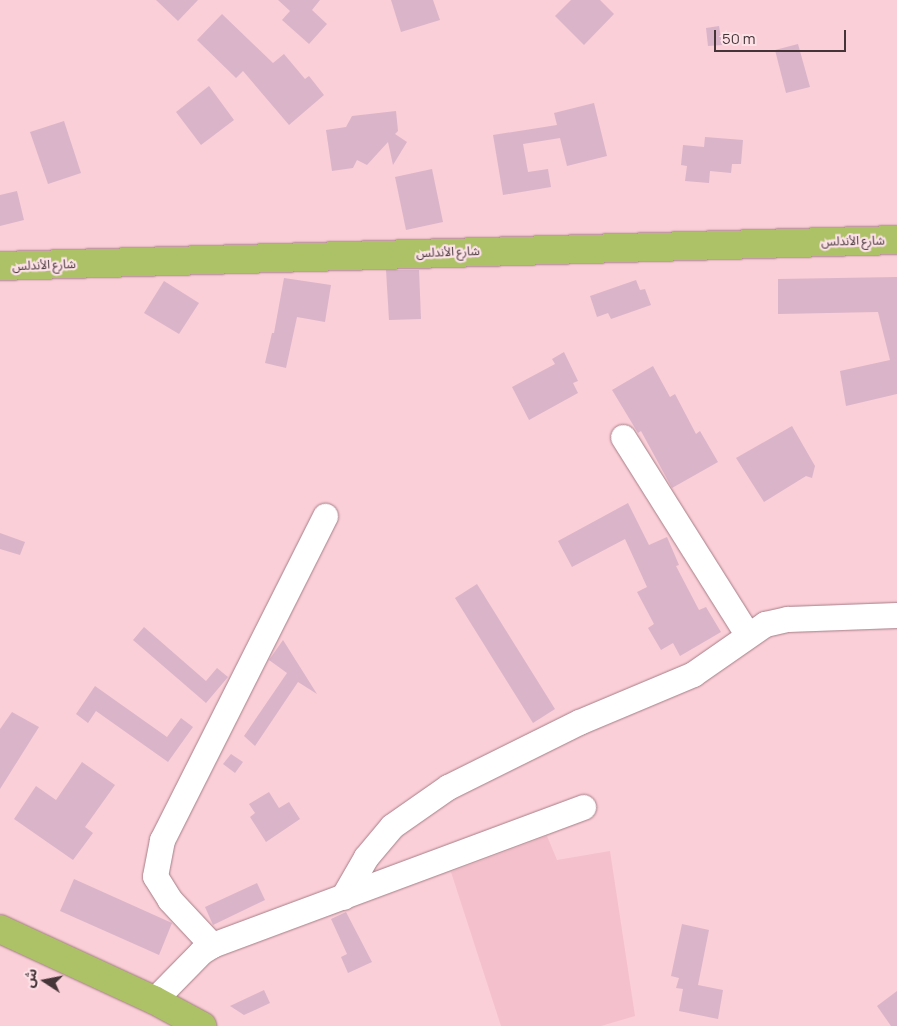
<!DOCTYPE html>
<html>
<head>
<meta charset="utf-8">
<style>
	body { margin:0 }
	#map { position:relative; width:897px; height:1026px; overflow:hidden; background:#fbcfd8; font-family:Manrope,"Noto Sans Arabic",sans-serif }
	div>[style] { position:absolute }
	.built>* { inset:0; background:#f4c0cb }
	.building>* { inset:0; background:#dab4c9 }
	.roads { filter:drop-shadow(0 0 1px #a57d86) drop-shadow(0 0 1px #a57d86) }
	.minor>* { height:25px; margin:-12.5px; padding:0 12.5px; transform-origin:12.5px; border-radius:12.5px; background:#fff }
	.major>* { height:28px; margin:-14px; padding:0 14px; transform-origin:14px; border-radius:14px; background:#adc167 }
	span { translate:-50% -50%; white-space:nowrap; text-align:center; line-height:1.15; -webkit-text-stroke:4.5px #fce1e7; paint-order:stroke }
	.street-label { font-size:12px; color:#453438 }
	.north { position:absolute; left:20px; top:956px; width:50px; height:50px; -webkit-text-stroke:4px #fce1e7; paint-order:stroke; rotate:281deg; font-size:14px; font-weight:700; line-height:20px; text-align:center; color:#453438 }
	.north::after { content:''; display:block; margin:auto; width:18px; height:22px; background:#453438; clip-path:polygon(50% 0,100% 100%,50% 72%,0 100%) }
	.scale { position:absolute; left:714px; top:30px; width:132px; height:22px; box-sizing:border-box; border:2px solid #453438; border-top:0; padding-left:6px; font-size:15px; line-height:18px; white-space:nowrap; color:#453438; -webkit-text-stroke:4px #fce1e7; paint-order:stroke }
</style>
</head>
<body>
<div id="map">
	<div class="built">
		<i style="clip-path:polygon(547px 836px,557px 860px,610px 851px,635px 1016px,601px 1026px,501px 1026px,451px 872px)"></i>
	</div>
	<div class="building">
		<i style="clip-path:polygon(156px 0,198px 0,178px 21px)"></i>
		<i style="clip-path:polygon(278px 0,320px 0,312px 10px,327px 24px,309px 44px,282px 20px,290px 11px)"></i>
		<i style="clip-path:polygon(391px 0,433px 0,440px 20px,401px 32px)"></i>
		<i style="clip-path:polygon(571px 0,600px 0,614px 14px,584px 45px,555px 16px)"></i>
		<i style="clip-path:polygon(222px 14px,273px 63px,284px 54px,305px 79px,309px 76px,324px 95px,289px 125px,243px 71px,236px 78px,197px 40px)"></i>
		<i style="clip-path:polygon(719px 26px,722px 45px,708px 46px,706px 28px)"></i>
		<i style="clip-path:polygon(798px 44px,810px 87px,786px 93px,775px 50px)"></i>
		<i style="clip-path:polygon(209px 86px,234px 120px,201px 145px,176px 112px)"></i>
		<i style="clip-path:polygon(594px 103px,607px 156px,567px 166px,560px 138px,523px 144px,528px 172px,548px 169px,551px 187px,503px 195px,493px 135px,557px 125px,554px 113px)"></i>
		<i style="clip-path:polygon(396px 111px,398px 131px,395px 134px,407px 142px,393px 165px,388px 142px,367px 165px,357px 160px,353px 168px,332px 171px,326px 130px,346px 127px,352px 116px)"></i>
		<i style="clip-path:polygon(64px 121px,81px 173px,48px 184px,30px 132px)"></i>
		<i style="clip-path:polygon(705px 137px,743px 140px,741px 164px,732px 164px,731px 173px,710px 171px,709px 183px,685px 181px,687px 166px,681px 165px,683px 145px,704px 147px)"></i>
		<i style="clip-path:polygon(432px 169px,443px 222px,406px 230px,395px 177px)"></i>
		<i style="clip-path:polygon(17px 191px,24px 220px,0 226px,0 195px)"></i>
		<i style="clip-path:polygon(386px 270px,419px 270px,421px 319px,389px 320px)"></i>
		<i style="clip-path:polygon(897px 277px,897px 394px,846px 406px,840px 371px,890px 360px,878px 312px,778px 314px,778px 279px)"></i>
		<i style="clip-path:polygon(284px 278px,331px 285px,325px 322px,297px 317px,286px 368px,265px 363px,272px 333px,274px 333px)"></i>
		<i style="clip-path:polygon(636px 280px,640px 290px,645px 289px,651px 305px,611px 319px,608px 313px,597px 317px,590px 296px)"></i>
		<i style="clip-path:polygon(164px 281px,199px 303px,179px 334px,144px 313px)"></i>
		<i style="clip-path:polygon(564px 352px,578px 381px,573px 383px,578px 393px,529px 420px,512px 387px,555px 364px,552px 359px)"></i>
		<i style="clip-path:polygon(653px 366px,670px 397px,675px 394px,696px 434px,700px 431px,718px 462px,672px 488px,641px 431px,638px 433px,612px 390px)"></i>
		<i style="clip-path:polygon(792px 426px,815px 466px,812px 478px,806px 476px,764px 502px,736px 458px)"></i>
		<i style="clip-path:polygon(628px 503px,649px 545px,667px 537px,679px 565px,676px 566px,699px 610px,706px 607px,721px 632px,680px 656px,673px 643px,661px 650px,648px 628px,654px 624px,637px 592px,647px 587px,625px 539px,572px 567px,558px 541px)"></i>
		<i style="clip-path:polygon(0 533px,25px 542px,20px 555px,0 549px)"></i>
		<i style="clip-path:polygon(477px 584px,555px 709px,533px 723px,455px 598px)"></i>
		<i style="clip-path:polygon(144px 627px,206px 681px,217px 668px,228px 677px,206px 703px,133px 640px)"></i>
		<i style="clip-path:polygon(283px 640px,317px 694px,298px 682px,255px 746px,244px 736px,287px 673px,269px 660px)"></i>
		<i style="clip-path:polygon(95px 686px,167px 737px,181px 718px,193px 727px,168px 762px,96px 711px,88px 723px,76px 714px)"></i>
		<i style="clip-path:polygon(12px 712px,39px 727px,0 789px,0 729px)"></i>
		<i style="clip-path:polygon(231px 754px,243px 762px,235px 773px,223px 764px)"></i>
		<i style="clip-path:polygon(82px 762px,115px 785px,85px 827px,93px 833px,73px 860px,14px 819px,36px 786px,56px 800px)"></i>
		<i style="clip-path:polygon(269px 792px,279px 808px,289px 802px,300px 819px,266px 842px,250px 817px,255px 813px,249px 804px)"></i>
		<i style="clip-path:polygon(74px 879px,172px 923px,159px 955px,60px 911px)"></i>
		<i style="clip-path:polygon(257px 883px,265px 900px,213px 925px,205px 907px)"></i>
		<i style="clip-path:polygon(346px 912px,372px 962px,348px 973px,341px 957px,347px 954px,331px 919px)"></i>
		<i style="clip-path:polygon(682px 924px,709px 930px,698px 985px,723px 990px,718px 1019px,679px 1011px,683px 989px,676px 988px,679px 978px,671px 976px)"></i>
		<i style="clip-path:polygon(264px 990px,270px 1003px,244px 1015px,230px 1006px)"></i>
		<i style="clip-path:polygon(897px 991px,897px 1026px,891px 1026px,877px 1006px)"></i>
	</div>
	<div class="roads">
		<div class="minor">
			<i style="left:623px;top:437px;width:233px;rotate:57.8deg"></i>
			<i style="left:343px;top:897px;width:46px;rotate:-60.1deg"></i>
			<i style="left:366px;top:857px;width:40px;rotate:-50deg"></i>
			<i style="left:392px;top:826px;width:68px;rotate:-34.9deg"></i>
			<i style="left:448px;top:787px;width:146px;rotate:-26.4deg"></i>
			<i style="left:579px;top:722px;width:124px;rotate:-22.8deg"></i>
			<i style="left:693px;top:674px;width:88px;rotate:-34.8deg"></i>
			<i style="left:765px;top:624px;width:23px;rotate:-13deg"></i>
			<i style="left:787px;top:619px;width:110px;rotate:-2.1deg"></i>
			<i style="left:212px;top:945px;width:62px;rotate:-133deg"></i>
			<i style="left:170px;top:900px;width:28px;rotate:-122deg"></i>
			<i style="left:155px;top:876px;width:37px;rotate:-79deg"></i>
			<i style="left:162px;top:840px;width:363px;rotate:-63.3deg"></i>
			<i style="left:154px;top:1000px;width:67px;rotate:-45.6deg"></i>
			<i style="left:201px;top:952px;width:13px;rotate:-32deg"></i>
			<i style="left:212px;top:945px;width:396px;rotate:-20.4deg"></i>
		</div>
		<div class="major">
			<i style="left:0;top:266px;width:897px;rotate:-1.66deg"></i>
			<i style="left:0;top:929px;width:170px;rotate:24.8deg"></i>
			<i style="left:154px;top:1000px;width:55px;rotate:28.4deg"></i>
		</div>
	</div>
	<div class="street-label">
		<span style="left:853px;top:241px;rotate:-1deg">شارع الأندلس</span>
		<span style="left:448px;top:252px;rotate:-2deg">شارع الأندلس</span>
		<span style="left:44px;top:265px;rotate:-2deg">شارع الأندلس</span>
	</div>
	<div class="north">ش</div>
	<div class="scale">50 m</div>
</div>
</body>
</html>
